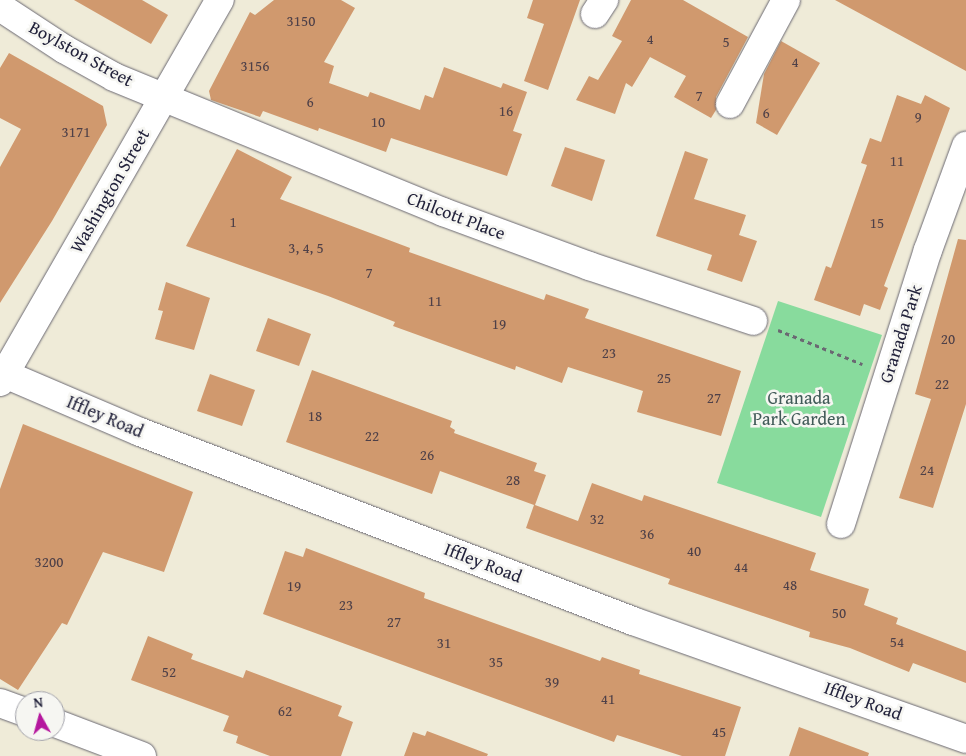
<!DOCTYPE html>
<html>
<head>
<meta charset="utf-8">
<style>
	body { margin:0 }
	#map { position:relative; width:966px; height:756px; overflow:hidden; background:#efebd8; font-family:"Gentium Book Plus",serif }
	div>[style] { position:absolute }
	.green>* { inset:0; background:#88db9d }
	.building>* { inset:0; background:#d0996e }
	.path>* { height:3px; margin-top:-1.5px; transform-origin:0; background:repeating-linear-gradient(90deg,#6a6872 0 4px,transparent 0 8px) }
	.roads { filter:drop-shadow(0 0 1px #6a6872) drop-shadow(0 0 1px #6a6872) }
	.minor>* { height:28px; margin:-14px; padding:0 14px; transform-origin:14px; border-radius:14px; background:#fff }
	.major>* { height:28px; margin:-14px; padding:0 14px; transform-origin:14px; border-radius:14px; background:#fff }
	span { translate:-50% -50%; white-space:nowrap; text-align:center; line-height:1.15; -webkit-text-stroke:5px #f6f6f2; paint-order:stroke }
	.number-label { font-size:15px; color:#4e4048 }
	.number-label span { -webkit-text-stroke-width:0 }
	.street-label { font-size:18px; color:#22223b }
	.park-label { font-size:18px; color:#415a58 }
	.north { position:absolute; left:15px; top:691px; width:50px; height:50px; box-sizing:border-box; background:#f6f6f2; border:1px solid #a1a1a9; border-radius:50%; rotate:353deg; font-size:14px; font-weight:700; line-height:20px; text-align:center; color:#22223b }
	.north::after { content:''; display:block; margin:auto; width:18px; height:22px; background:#b5179e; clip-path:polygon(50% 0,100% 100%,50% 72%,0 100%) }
</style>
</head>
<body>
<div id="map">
	<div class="green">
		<i style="clip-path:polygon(778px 301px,882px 335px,821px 517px,717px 483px)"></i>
	</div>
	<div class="building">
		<i style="clip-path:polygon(74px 0,142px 0,168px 15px,151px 44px)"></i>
		<i style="clip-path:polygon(274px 0,341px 0,355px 8px,324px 62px,334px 66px,329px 83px,368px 97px,370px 92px,420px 110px,425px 95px,433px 98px,444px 67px,501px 88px,503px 83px,527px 92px,513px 131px,522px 134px,507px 176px,391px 138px,386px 152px,319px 128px,318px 131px,263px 111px,260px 117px,211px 100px,209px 91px,250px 12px,255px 15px)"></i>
		<i style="clip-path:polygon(533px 0,580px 0,548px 90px,524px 81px,544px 24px,527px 18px)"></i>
		<i style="clip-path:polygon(631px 0,683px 0,748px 37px,716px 97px,716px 110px,711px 118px,674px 97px,686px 76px,650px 57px,632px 87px,626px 83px,615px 114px,576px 100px,589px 76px,598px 80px,622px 41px,612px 36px)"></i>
		<i style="clip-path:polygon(835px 0,966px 0,966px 71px,896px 33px)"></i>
		<i style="clip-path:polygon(781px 41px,820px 63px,777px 135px,756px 123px,764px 74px)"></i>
		<i style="clip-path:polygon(9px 53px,103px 106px,107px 125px,52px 221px,0 303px,0 167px,21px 129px,0 118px,0 68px)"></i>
		<i style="clip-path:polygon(897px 95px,921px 104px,925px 95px,950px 108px,884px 286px,888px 288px,880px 310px,864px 304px,860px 316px,814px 300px,826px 266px,831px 268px,867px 165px,861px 163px,870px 138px,881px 142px)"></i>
		<i style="clip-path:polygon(565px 147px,605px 160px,592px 201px,551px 186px)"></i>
		<i style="clip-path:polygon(237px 149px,292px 177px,280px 199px,410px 248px,409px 252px,544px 300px,546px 294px,589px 309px,585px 318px,741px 371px,721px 436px,637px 412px,643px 391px,568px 367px,562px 383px,516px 366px,515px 370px,393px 326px,395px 322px,328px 296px,186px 246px)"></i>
		<i style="clip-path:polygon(685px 151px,708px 159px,694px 199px,746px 215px,739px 235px,757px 241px,742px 282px,707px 270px,712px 255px,656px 236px)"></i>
		<i style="clip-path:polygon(958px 239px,966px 240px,966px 404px,933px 508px,899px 498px,931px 399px,915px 394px)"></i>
		<i style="clip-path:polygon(166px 282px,210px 298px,194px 350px,155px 339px,163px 311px,158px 310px)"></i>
		<i style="clip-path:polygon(268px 318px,311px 334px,299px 366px,256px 351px)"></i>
		<i style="clip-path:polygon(312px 370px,452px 421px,450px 427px,455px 430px,454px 433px,537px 463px,534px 471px,546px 475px,535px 505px,578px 521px,592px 483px,642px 501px,644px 495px,816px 553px,810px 570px,869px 589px,864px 605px,898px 618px,896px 624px,966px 651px,966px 683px,913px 663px,909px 672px,850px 648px,809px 637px,810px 632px,668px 584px,670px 579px,526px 528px,534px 505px,440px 471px,432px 494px,286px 442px)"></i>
		<i style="clip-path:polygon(210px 374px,255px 390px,242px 426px,197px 411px)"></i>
		<i style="clip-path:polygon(23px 424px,193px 492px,164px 572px,103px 552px,67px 625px,62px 623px,18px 690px,0 679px,0 489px)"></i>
		<i style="clip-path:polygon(306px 548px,425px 593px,424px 598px,600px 661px,602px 657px,640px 670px,639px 674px,741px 707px,725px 756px,682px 756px,617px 735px,614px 742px,263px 614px,285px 551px,303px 557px)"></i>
		<i style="clip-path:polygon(148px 636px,193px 654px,191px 659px,243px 678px,246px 670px,342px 706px,338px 716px,353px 722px,341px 756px,270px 756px,236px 743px,238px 736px,223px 731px,229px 716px,131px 680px)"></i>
		<i style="clip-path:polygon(799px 727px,869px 753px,868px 756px,789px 756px)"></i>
		<i style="clip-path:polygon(427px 731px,488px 754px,487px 756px,404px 756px,413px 732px,425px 736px)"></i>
	</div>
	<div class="path">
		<i style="left:778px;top:330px;width:91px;rotate:22deg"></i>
	</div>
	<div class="roads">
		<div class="minor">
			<i style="left:0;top:7px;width:77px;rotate:33.3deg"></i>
			<i style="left:64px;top:49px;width:57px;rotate:29.2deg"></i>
			<i style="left:114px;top:77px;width:356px;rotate:22.3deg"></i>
			<i style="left:443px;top:212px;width:156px;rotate:20.3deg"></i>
			<i style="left:589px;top:266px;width:173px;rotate:18.5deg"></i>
			<i style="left:595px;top:14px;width:17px;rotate:-57deg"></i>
			<i style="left:730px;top:104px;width:118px;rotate:-61.7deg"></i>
			<i style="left:0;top:372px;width:152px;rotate:23.2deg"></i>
			<i style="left:140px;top:432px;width:528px;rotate:20.98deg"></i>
			<i style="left:633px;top:621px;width:353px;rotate:19.5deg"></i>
			<i style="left:841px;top:524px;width:287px;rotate:-72.4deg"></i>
			<i style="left:928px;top:250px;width:111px;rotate:-69.9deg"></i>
			<i style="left:0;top:703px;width:27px;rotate:20deg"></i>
			<i style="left:55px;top:723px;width:93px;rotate:20.8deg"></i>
		</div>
		<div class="major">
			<i style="left:0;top:382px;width:441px;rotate:-60.1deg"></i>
		</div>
	</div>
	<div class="number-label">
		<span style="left:301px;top:21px">3150</span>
		<span style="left:650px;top:39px">4</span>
		<span style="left:726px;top:42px">5</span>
		<span style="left:795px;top:62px">4</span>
		<span style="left:255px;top:66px">3156</span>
		<span style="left:699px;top:96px">7</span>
		<span style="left:310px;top:102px">6</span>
		<span style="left:506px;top:111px">16</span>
		<span style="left:766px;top:113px">6</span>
		<span style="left:918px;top:117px">9</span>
		<span style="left:378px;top:122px">10</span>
		<span style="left:76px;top:132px">3171</span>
		<span style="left:897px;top:161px">11</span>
		<span style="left:233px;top:222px">1</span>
		<span style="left:877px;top:223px">15</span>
		<span style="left:306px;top:248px">3, 4, 5</span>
		<span style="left:369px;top:273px">7</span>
		<span style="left:435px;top:301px">11</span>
		<span style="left:499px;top:324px">19</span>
		<span style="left:948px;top:339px">20</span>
		<span style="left:609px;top:353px">23</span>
		<span style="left:664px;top:378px">25</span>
		<span style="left:942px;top:384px">22</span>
		<span style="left:714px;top:398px">27</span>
		<span style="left:315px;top:416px">18</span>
		<span style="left:372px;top:436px">22</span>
		<span style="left:427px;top:455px">26</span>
		<span style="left:927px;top:470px">24</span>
		<span style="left:513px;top:480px">28</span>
		<span style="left:597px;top:519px">32</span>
		<span style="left:647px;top:534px">36</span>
		<span style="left:694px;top:551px">40</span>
		<span style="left:49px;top:562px">3200</span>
		<span style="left:741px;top:567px">44</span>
		<span style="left:790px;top:585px">48</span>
		<span style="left:294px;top:586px">19</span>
		<span style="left:346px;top:605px">23</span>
		<span style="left:839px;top:613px">50</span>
		<span style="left:394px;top:622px">27</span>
		<span style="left:897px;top:642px">54</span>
		<span style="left:444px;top:643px">31</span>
		<span style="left:496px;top:662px">35</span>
		<span style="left:169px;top:672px">52</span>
		<span style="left:552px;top:682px">39</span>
		<span style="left:608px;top:699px">41</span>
		<span style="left:285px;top:711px">62</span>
		<span style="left:719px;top:732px">45</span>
	</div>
	<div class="street-label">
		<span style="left:81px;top:54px;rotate:29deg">Boylston Street</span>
		<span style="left:110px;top:191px;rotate:-60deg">Washington Street</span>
		<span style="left:456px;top:216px;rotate:21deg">Chilcott Place</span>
		<span style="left:901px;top:334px;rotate:-72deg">Granada Park</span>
		<span style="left:105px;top:417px;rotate:23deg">Iffley Road</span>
		<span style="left:483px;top:563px;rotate:21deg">Iffley Road</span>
		<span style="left:863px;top:701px;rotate:20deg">Iffley Road</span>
	</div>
	<div class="park-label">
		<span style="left:799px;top:409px">Granada<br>Park Garden</span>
	</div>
	<div class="north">N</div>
</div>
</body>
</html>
